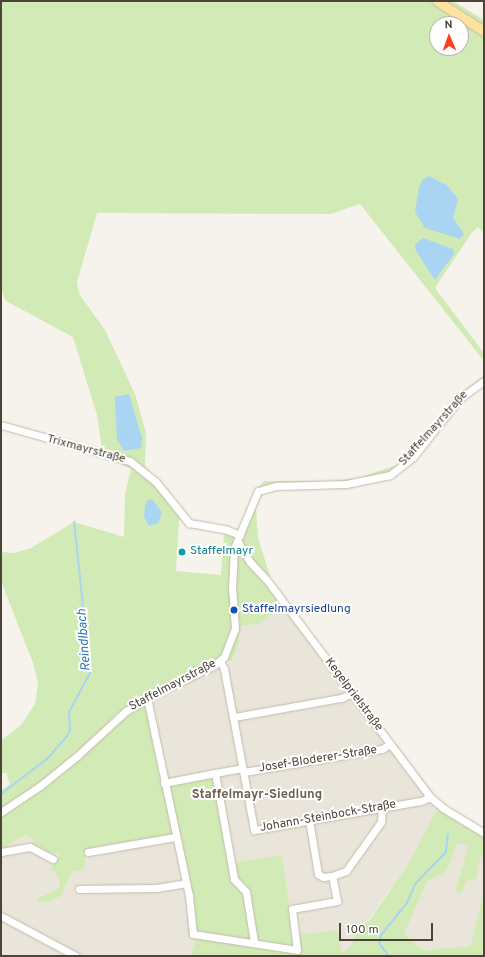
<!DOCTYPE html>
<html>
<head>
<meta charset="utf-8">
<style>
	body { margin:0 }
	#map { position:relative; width:485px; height:957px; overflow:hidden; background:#f6f3ec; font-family:Overpass,sans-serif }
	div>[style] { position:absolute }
	.residential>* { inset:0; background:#eae5da }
	.green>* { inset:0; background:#d2eab5 }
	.water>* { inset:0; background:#a9d4f2 }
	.stream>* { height:2px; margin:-1px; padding:0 1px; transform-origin:1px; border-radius:1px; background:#a9d4f2 }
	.roads { filter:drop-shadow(0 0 1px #c2bbae) drop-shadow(0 0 1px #c2bbae) }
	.minor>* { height:7px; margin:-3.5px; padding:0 3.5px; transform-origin:3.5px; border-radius:3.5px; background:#fff }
	.major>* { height:9px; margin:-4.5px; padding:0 4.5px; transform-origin:4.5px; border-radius:4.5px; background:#ffe39c }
	.dots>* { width:11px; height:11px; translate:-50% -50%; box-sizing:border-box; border:2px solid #fff; border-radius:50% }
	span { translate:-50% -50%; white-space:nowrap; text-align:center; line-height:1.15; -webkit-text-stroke:4px #fff; paint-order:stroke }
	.street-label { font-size:12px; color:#4b4439 }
	.culture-label { font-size:12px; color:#0d838f }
	.left { translate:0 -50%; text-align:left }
	.transit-label { font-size:12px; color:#164399 }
	.water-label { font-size:13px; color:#2e7ab2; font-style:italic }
	.neighbourhood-label { font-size:13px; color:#6e6250; font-weight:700 }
	.frame { position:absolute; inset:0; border:2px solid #4b4439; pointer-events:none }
	.north { position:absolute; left:429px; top:16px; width:40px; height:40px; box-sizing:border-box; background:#fff; border:1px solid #b7b4b0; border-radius:50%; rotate:358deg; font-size:11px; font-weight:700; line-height:16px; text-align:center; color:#4b4439 }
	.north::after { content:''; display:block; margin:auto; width:14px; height:18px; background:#fc3f1d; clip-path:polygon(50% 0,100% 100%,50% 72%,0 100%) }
	.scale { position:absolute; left:339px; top:923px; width:94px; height:18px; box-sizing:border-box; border:2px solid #4b4439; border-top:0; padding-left:5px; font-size:12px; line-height:14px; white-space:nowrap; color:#4b4439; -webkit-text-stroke:3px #fff; paint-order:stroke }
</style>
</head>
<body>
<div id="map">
	<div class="residential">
		<i style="clip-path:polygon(288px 602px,440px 802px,441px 809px,435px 813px,410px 861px,368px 921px,357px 928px,350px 947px,342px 953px,294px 936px,282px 855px,229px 863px,210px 778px,161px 786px,151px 729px,151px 699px,231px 662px,238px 647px,241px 626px,259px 624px)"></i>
		<i style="clip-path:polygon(179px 833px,195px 942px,191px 956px,1px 956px,1px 849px,25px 835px,34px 840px,32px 844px,47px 852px,56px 854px,62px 852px,50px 868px,57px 875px,60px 885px,58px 889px,38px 898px,38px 901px,52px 901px,62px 895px,72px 872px,80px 870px,86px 850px)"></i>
		<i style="clip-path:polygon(457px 843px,468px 846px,455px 892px,466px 881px,481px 854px,484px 855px,484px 891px,470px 946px,423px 950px,404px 934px,427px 880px,447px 871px)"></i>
	</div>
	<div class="green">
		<i style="clip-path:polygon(evenodd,1px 1px,453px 1px,484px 20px,484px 233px,478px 227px,471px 234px,435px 288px,484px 353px,484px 361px,360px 204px,331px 214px,97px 213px,77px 282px,79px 294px,105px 330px,135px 394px,146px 433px,145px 466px,187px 518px,179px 520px,176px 571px,221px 575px,224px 535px,240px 528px,254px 492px,264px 481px,330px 481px,358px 478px,397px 465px,411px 452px,460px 393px,484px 376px,484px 386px,468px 396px,410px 464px,398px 474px,384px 481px,343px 489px,278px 489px,263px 493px,256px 508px,258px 538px,271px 579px,288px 602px,259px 624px,241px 626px,238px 647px,231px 662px,220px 658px,165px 685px,117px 713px,103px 728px,121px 721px,142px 705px,146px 706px,161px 786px,210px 778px,213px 780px,229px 863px,282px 855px,294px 936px,337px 930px,342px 953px,350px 947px,357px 928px,369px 921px,410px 861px,435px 813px,441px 809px,484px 831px,484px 855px,481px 855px,476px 879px,466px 881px,462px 893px,455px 892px,468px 846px,457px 843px,447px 871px,427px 881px,404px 934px,423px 950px,470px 946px,484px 891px,484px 956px,191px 956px,195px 942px,186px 931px,190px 926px,179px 833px,87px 850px,83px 870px,72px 872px,62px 895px,52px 901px,37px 901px,38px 898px,58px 889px,60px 884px,57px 875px,50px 868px,61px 853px,56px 854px,47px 852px,31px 844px,34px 840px,25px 835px,1px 849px,1px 791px,10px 784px,6px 773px,1px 773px,1px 741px,21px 725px,35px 704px,38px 683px,33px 663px,1px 581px,1px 552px,14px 553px,31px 548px,74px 522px,124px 537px,125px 494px,131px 469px,103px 456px,97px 415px,73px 337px,6px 301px,1px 289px,1px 1px,437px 24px,461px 24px,461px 48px,437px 48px,437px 24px,1px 1px,429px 176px,447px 185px,458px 199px,452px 218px,429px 176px)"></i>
	</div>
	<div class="water">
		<i style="clip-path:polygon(429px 176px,447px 185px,458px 199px,453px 218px,464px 234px,460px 239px,425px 228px,415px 212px,419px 187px,422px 180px)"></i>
		<i style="clip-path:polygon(423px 238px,453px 249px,454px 254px,435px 280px,416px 251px,415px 244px)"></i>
		<i style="clip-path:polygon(129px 394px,142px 438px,141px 448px,124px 451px,117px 439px,115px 397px)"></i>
		<i style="clip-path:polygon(152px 499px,162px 512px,158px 523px,149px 526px,144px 517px,145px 507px,146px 501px)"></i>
	</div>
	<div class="stream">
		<i style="left:1px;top:794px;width:59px;rotate:-37.5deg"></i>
		<i style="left:48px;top:758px;width:29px;rotate:-49deg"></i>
		<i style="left:67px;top:736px;width:7px;rotate:-63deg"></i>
		<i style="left:70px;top:730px;width:18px;rotate:-93deg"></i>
		<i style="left:69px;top:712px;width:44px;rotate:-61.7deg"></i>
		<i style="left:90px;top:673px;width:152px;rotate:-96deg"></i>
		<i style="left:389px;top:956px;width:16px;rotate:-128deg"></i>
		<i style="left:379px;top:943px;width:8px;rotate:-76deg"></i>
		<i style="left:381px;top:935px;width:41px;rotate:-50.9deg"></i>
		<i style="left:407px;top:903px;width:21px;rotate:-67deg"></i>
		<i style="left:415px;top:884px;width:45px;rotate:-45.9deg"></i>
		<i style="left:446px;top:852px;width:18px;rotate:-84deg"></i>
	</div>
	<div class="roads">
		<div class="minor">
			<i style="left:1px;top:425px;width:134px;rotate:15.6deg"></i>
			<i style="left:130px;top:461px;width:33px;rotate:39deg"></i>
			<i style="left:156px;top:482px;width:53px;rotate:51.2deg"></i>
			<i style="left:189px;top:523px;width:39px;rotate:10deg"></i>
			<i style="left:227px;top:530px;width:14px;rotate:21deg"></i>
			<i style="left:238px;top:542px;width:23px;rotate:59deg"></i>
			<i style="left:250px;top:562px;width:23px;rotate:47deg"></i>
			<i style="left:266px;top:579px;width:273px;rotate:53deg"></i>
			<i style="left:430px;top:797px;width:17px;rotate:40deg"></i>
			<i style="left:443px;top:808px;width:48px;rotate:31.4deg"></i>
			<i style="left:220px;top:661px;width:9px;rotate:63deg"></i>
			<i style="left:224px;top:669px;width:164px;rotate:79.4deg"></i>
			<i style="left:254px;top:830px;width:169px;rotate:-9.9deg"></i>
			<i style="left:421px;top:801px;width:10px;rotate:-24deg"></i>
			<i style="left:147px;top:698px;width:202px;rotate:78deg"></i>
			<i style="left:189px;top:896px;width:38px;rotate:84deg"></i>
			<i style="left:193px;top:934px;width:105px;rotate:8.7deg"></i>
			<i style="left:297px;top:950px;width:41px;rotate:-97deg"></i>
			<i style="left:292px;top:909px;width:46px;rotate:-10.1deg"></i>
			<i style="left:337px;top:901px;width:25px;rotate:-101deg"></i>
			<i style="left:234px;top:717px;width:109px;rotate:-10.1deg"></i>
			<i style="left:341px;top:698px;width:12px;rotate:-24deg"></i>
			<i style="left:244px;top:772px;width:140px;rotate:-9.5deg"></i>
			<i style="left:382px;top:749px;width:9px;rotate:-32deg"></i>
			<i style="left:215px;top:773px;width:28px;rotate:-10deg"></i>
			<i style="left:164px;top:783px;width:52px;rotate:-11.1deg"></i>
			<i style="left:215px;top:773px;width:108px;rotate:79.8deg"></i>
			<i style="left:234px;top:879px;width:18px;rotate:47deg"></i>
			<i style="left:246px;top:892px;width:51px;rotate:80.9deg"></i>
			<i style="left:1px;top:812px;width:47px;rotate:-33.7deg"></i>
			<i style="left:40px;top:786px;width:48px;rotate:-39deg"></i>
			<i style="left:77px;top:756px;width:67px;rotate:-42.6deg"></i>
			<i style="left:126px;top:711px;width:33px;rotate:-31deg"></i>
			<i style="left:154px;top:694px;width:65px;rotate:-25.4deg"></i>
			<i style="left:213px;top:666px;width:14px;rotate:-39deg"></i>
			<i style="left:224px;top:657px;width:30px;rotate:-69deg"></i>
			<i style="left:235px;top:629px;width:39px;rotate:-94deg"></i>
			<i style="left:232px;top:590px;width:42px;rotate:-87.3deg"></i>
			<i style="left:234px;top:548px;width:62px;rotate:-67.2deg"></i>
			<i style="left:258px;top:491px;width:19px;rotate:-16deg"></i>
			<i style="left:276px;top:486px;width:70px;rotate:-1.6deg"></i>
			<i style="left:346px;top:484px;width:45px;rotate:-11.6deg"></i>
			<i style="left:390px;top:475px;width:29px;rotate:-38deg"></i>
			<i style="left:413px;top:457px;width:74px;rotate:-51.6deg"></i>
			<i style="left:459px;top:399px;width:31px;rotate:-36deg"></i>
			<i style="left:309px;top:820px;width:55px;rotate:80.5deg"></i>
			<i style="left:318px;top:874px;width:6px;rotate:31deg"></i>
			<i style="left:323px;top:877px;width:9px;rotate:-6deg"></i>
			<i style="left:332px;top:876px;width:15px;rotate:-20deg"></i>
			<i style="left:346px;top:871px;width:60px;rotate:-54.5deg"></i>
			<i style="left:381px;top:822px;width:14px;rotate:-86deg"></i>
			<i style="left:1px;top:852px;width:29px;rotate:-10deg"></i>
			<i style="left:30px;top:847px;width:26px;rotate:28deg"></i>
			<i style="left:88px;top:852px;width:88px;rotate:-9.8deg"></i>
			<i style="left:79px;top:889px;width:77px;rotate:-0.7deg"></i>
			<i style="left:156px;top:888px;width:30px;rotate:-9deg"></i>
			<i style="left:1px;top:916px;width:85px;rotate:28.1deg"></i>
		</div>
		<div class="major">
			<i style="left:437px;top:1px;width:56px;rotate:32.6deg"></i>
		</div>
	</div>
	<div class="dots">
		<i style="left:182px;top:552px;background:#0f9aa8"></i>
		<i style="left:234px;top:610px;background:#1a4fb4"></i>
	</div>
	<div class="street-label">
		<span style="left:434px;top:429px;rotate:-48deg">Staffelmayrstraße</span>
		<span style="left:86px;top:450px;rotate:15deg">Trixmayrstraße</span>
		<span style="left:173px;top:686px;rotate:-28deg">Staffelmayrstraße</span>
		<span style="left:353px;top:695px;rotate:53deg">Kegelprielstraße</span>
		<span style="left:318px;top:760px;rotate:-9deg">Josef-Bloderer-Straße</span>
		<span style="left:328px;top:817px;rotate:-10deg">Johann-Steinbock-Straße</span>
	</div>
	<div class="culture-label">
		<span class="left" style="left:190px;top:552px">Staffelmayr</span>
	</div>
	<div class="transit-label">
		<span class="left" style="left:242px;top:610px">Staffelmayrsiedlung</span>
	</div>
	<div class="water-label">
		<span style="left:85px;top:640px;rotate:-94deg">Reindlbach</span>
	</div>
	<div class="neighbourhood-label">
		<span style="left:257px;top:795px">Staffelmayr-Siedlung</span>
	</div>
	<div class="frame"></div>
	<div class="north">N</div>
	<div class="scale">100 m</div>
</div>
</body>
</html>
